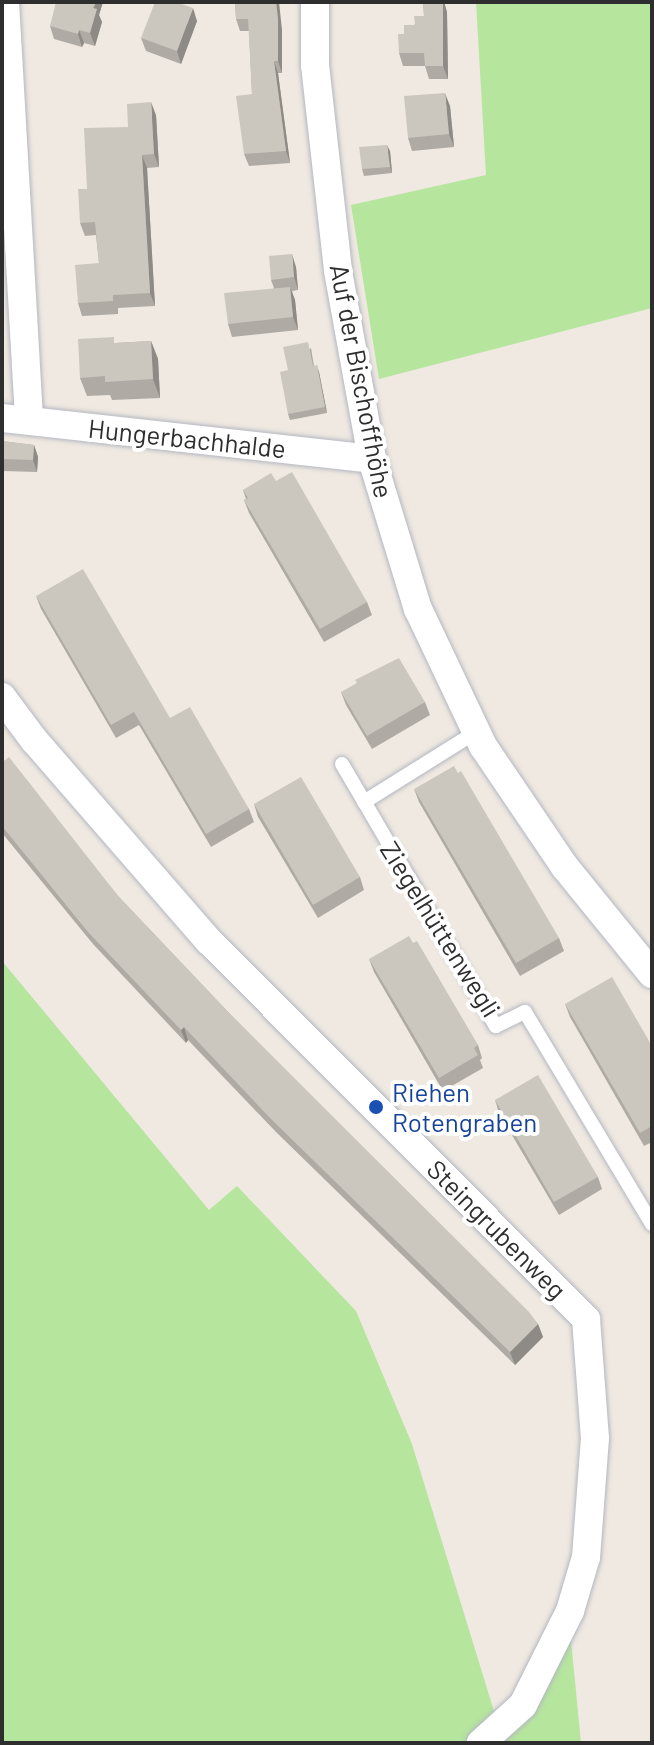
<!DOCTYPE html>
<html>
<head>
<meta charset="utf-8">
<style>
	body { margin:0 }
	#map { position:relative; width:654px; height:1745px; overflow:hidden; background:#efe9e1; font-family:Barlow,sans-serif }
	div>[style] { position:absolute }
	.green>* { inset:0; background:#b6e59e }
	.roads { filter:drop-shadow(0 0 2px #b4b7c1) drop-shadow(0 0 2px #b4b7c1) }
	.service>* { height:14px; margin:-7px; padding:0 7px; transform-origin:7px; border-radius:7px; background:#fff }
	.minor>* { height:28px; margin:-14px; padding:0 14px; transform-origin:14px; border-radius:14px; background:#fff }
	.wall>* { inset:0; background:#afaba4 }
	.shaded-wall>* { inset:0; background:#8e8b86 }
	.building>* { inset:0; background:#cbc7bf }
	.dots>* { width:22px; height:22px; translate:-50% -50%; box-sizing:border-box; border:4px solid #fff; border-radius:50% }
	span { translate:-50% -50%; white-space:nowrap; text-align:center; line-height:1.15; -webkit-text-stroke:8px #fff; paint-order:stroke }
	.street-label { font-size:26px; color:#2e2e2e }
	.transit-label { font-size:26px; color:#164399 }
	.left { translate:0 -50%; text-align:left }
	.frame { position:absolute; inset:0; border:4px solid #2e2e2e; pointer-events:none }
</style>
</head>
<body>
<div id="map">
	<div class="green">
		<i style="clip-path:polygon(476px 2px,652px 2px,652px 308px,379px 379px,351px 205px,486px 175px)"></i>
		<i style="clip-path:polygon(2px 961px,209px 1210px,237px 1186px,356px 1311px,412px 1444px,497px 1721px,471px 1743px,2px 1743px)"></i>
		<i style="clip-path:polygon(570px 1630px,581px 1743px,491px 1743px)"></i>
	</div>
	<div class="roads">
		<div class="service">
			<i style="left:342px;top:764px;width:304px;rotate:59.6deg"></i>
			<i style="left:496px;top:1026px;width:32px;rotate:-26deg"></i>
			<i style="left:525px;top:1012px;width:247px;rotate:59.1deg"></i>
			<i style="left:364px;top:802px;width:132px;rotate:-32deg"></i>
		</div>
		<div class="minor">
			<i style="left:5px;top:2px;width:419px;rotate:86.7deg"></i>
			<i style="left:315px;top:2px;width:63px;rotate:90deg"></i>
			<i style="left:315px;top:65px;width:207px;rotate:83.6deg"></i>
			<i style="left:338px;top:271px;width:191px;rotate:79.7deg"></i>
			<i style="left:372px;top:459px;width:157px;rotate:73deg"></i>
			<i style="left:418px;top:609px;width:152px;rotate:64.6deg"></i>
			<i style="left:483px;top:746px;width:146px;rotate:55.9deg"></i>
			<i style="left:565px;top:867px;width:138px;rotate:50.9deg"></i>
			<i style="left:2px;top:418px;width:372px;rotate:6.3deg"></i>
			<i style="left:2px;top:697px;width:54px;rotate:53.3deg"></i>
			<i style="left:34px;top:740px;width:267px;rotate:49deg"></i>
			<i style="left:209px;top:941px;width:534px;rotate:45.08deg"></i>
			<i style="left:586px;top:1319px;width:119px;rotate:85.7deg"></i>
			<i style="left:595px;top:1438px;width:119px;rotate:94.3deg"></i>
			<i style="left:586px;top:1557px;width:56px;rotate:106.5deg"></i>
			<i style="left:570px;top:1611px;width:105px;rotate:116.6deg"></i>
			<i style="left:523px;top:1705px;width:57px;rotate:137.9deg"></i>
		</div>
	</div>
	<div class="wall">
		<i style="clip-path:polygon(103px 2px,99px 15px,102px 22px,95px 46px,84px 43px,82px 47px,54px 39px,50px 26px)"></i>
		<i style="clip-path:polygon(235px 2px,282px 30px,282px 73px,278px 73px,290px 163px,249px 166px,244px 154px,252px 94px,249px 31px,240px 31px,236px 19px)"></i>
		<i style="clip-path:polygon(423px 2px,444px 2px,447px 12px,448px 79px,429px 79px,425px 66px,403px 66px,399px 53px,404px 34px,424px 16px)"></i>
		<i style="clip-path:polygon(197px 21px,181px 64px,146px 51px,141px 38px)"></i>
		<i style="clip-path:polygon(450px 106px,454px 147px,412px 151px,408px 138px)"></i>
		<i style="clip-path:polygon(156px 115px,159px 167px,147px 168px,155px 306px,118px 308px,118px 314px,82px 316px,78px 303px,99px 263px,96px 235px,85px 236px,80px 223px,87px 189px,128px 127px)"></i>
		<i style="clip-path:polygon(390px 151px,392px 173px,364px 176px,362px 169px)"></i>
		<i style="clip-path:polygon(296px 267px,298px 290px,292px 291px,295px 300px,298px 330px,232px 337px,228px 324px,274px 288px,271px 280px)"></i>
		<i style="clip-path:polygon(151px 341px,158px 359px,160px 398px,112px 400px,110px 395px,87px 396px,80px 378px,116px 343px)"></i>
		<i style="clip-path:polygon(311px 348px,314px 366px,319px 372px,327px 413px,290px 420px,288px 414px,288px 370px)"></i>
		<i style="clip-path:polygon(2px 441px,34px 445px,38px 457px,37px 472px,2px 471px)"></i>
		<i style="clip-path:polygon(276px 481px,367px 602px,372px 615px,324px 642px,249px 513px,244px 500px,246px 499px,243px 490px)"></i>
		<i style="clip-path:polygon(36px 596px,170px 718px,249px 809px,254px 822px,211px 847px,139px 725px,116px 738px,41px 609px)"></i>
		<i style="clip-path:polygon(341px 692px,425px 702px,430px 715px,372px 749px,346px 705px)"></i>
		<i style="clip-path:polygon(2px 758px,119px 897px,230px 1014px,538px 1324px,543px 1337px,515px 1365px,276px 1132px,188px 1040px,186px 1043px,93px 944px,2px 833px)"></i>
		<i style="clip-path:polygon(414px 789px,559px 938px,564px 951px,520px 976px,419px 802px)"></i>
		<i style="clip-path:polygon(254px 804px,360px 877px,364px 890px,318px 918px,258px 817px)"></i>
		<i style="clip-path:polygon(369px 959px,478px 1045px,482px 1058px,480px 1060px,483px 1068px,443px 1091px,374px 972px)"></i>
		<i style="clip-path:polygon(565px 1004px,652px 1046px,652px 1142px,644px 1146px,570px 1017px)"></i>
		<i style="clip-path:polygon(495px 1100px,598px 1177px,602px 1189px,559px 1215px,499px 1113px)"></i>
	</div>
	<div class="shaded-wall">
		<i style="clip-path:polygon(95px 2px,103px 2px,99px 15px,102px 22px,95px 46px,90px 33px)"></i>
		<i style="clip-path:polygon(276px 2px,279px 2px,282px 30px,282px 73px,278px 61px)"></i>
		<i style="clip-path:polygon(443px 2px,444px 2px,447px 12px,448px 79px,443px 66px)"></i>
		<i style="clip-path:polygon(193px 8px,197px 21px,181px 64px,177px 51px)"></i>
		<i style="clip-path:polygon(79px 30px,84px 43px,82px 47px,78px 34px)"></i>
		<i style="clip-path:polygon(274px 61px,278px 73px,290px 163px,286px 151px)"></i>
		<i style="clip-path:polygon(445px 93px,450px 106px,454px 147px,449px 134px)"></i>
		<i style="clip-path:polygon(151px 102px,156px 115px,159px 167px,154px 154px)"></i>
		<i style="clip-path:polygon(387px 145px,390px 151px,392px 173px,390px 167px)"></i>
		<i style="clip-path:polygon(142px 155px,147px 168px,155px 306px,150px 293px)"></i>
		<i style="clip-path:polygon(292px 254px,296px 267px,298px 290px,294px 277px)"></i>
		<i style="clip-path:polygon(290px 287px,295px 300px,298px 330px,293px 317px)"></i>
		<i style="clip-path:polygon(151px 341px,158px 359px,160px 398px,153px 379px)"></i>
		<i style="clip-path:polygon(317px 365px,319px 372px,327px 413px,325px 407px)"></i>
		<i style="clip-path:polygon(34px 445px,38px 457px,37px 472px,33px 460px)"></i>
		<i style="clip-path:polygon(184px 1027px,188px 1040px,186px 1043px,181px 1030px)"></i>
		<i style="clip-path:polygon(538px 1324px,543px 1337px,515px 1365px,510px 1352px)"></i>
	</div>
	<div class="building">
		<i style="clip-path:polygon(56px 2px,95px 2px,93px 8px,97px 9px,90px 33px,79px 30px,78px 34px,50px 26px)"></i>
		<i style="clip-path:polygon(155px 2px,176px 2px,193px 8px,177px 51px,141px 38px)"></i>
		<i style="clip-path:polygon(235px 2px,276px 2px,278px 18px,278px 61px,274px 61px,286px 151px,244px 154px,236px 96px,252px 94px,248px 19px,236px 19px)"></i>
		<i style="clip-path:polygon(423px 2px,443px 2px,443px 66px,425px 66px,424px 53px,399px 53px,398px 34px,404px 34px,404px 25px,415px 25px,414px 16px,424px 16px)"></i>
		<i style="clip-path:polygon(445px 93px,449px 134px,408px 138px,404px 96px)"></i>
		<i style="clip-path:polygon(151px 102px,154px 154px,142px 155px,150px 293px,113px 295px,113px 301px,78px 303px,75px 265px,99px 263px,95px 222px,80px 223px,78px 189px,87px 189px,84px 128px,128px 127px,127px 104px)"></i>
		<i style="clip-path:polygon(387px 145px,390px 167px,362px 169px,359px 147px)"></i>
		<i style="clip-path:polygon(292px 254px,294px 277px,271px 280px,269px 256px)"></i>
		<i style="clip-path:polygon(290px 287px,293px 317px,228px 324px,224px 293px)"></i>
		<i style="clip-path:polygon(114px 337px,114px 343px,151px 341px,153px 379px,105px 382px,105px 376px,80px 378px,78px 339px)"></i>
		<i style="clip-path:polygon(308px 342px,313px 366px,317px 365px,325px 407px,288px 414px,280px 372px,288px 370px,283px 347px)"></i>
		<i style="clip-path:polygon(2px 441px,34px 445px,33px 460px,2px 459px)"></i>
		<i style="clip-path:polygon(292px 472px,367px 602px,320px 629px,244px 500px,248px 498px,243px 490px,271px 473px,276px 481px)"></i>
		<i style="clip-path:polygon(83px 569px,170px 718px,190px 707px,249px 809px,206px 834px,134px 712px,111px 725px,36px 596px)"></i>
		<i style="clip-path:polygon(399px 658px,425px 702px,367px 736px,341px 692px,357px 683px,355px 680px)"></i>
		<i style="clip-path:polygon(9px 757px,119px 897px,230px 1014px,529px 1312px,538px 1324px,510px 1352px,271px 1119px,184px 1027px,181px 1030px,88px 932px,2px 826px,2px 758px,4px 761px)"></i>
		<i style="clip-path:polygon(454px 766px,458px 773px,461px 771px,559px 938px,516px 963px,414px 789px)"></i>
		<i style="clip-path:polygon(301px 777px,360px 877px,313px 905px,254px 804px)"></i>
		<i style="clip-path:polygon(409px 936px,413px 943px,417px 941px,478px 1045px,474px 1048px,478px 1055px,439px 1078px,369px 959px)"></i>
		<i style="clip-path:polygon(612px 977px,652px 1046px,652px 1126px,640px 1133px,565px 1004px)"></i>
		<i style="clip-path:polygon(538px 1075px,598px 1177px,554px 1202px,495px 1100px)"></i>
	</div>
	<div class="dots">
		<i style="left:376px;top:1107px;background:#1a4fb4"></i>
	</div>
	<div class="street-label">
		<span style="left:362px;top:381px;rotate:79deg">Auf der Bischoffhöhe</span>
		<span style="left:187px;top:438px;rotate:6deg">Hungerbachhalde</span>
		<span style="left:441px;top:929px;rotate:58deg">Ziegelhüttenwegli</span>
		<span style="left:497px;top:1229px;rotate:45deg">Steingrubenweg</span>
	</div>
	<div class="transit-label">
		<span class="left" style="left:392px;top:1107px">Riehen<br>Rotengraben</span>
	</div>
	<div class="frame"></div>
</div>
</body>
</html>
